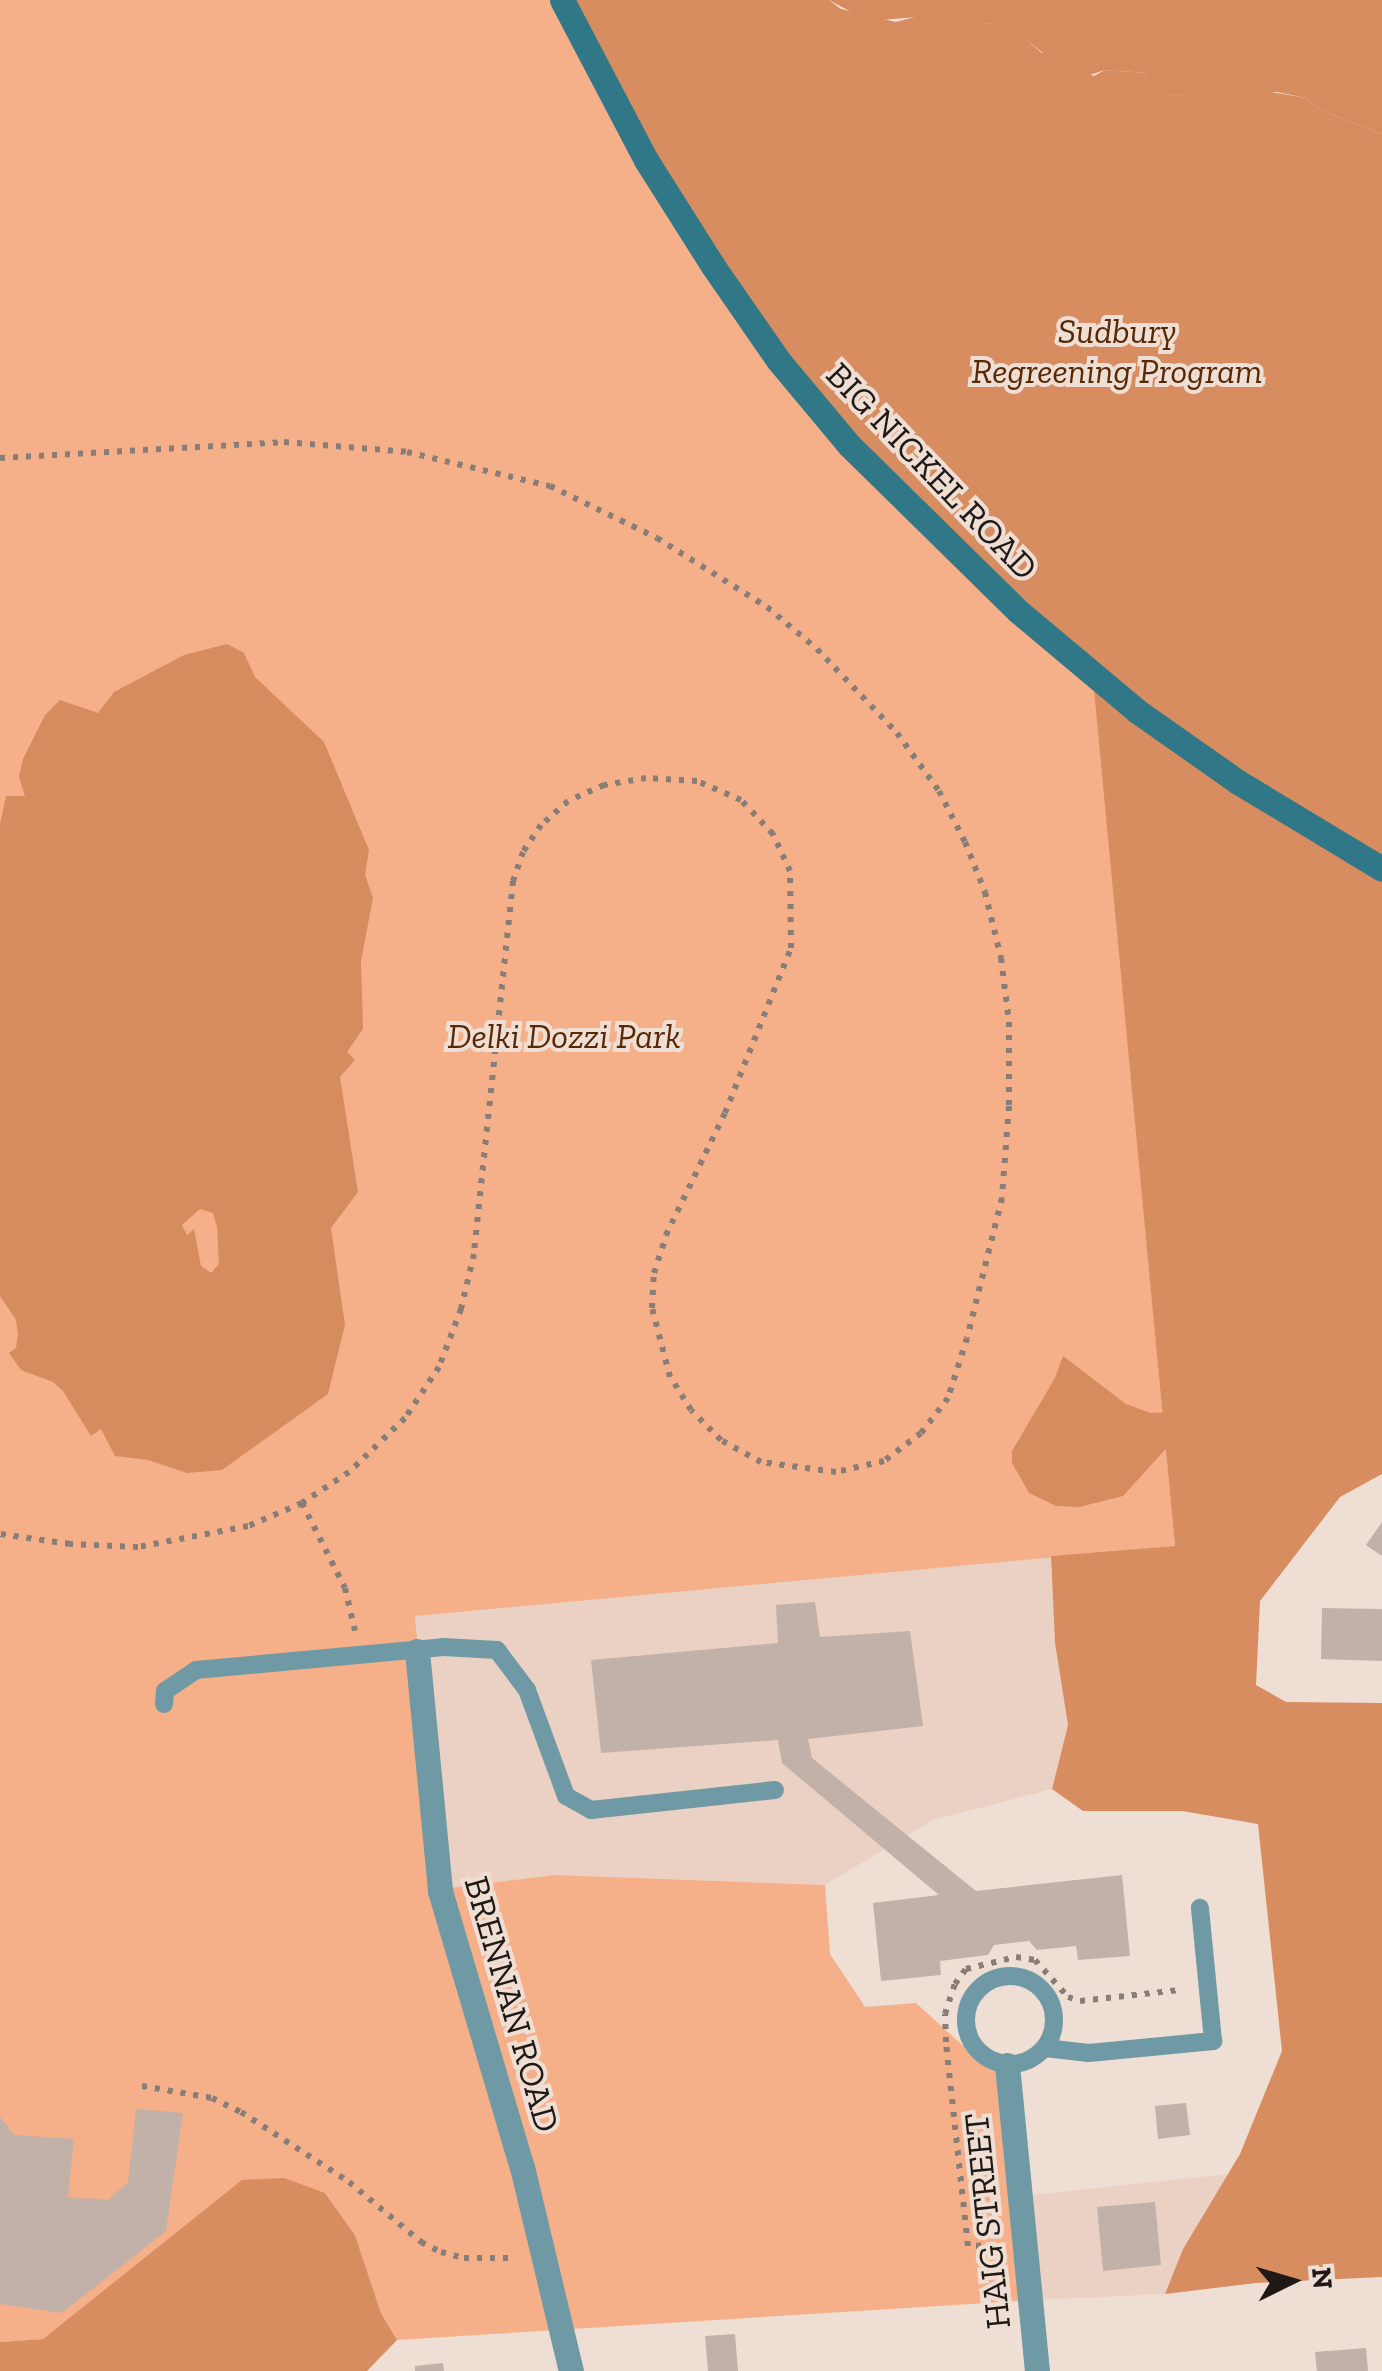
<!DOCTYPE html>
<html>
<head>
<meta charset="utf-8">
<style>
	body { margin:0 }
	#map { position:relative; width:1382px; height:2371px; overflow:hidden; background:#efded4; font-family:"Zilla Slab",serif }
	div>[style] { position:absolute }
	.built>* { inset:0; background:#ead1c4 }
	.green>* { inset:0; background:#f5b089 }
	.forest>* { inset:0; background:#d88d61 }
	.water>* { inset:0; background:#d68c5f }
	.building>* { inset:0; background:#c2b1a8 }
	.path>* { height:6px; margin-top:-3px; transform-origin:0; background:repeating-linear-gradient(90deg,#897e77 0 5px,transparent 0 13px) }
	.service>* { height:18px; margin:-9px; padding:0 9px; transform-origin:9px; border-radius:9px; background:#6f9aa5 }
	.service>.ring { margin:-9px; padding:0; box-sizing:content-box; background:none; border:18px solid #6f9aa5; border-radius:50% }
	.minor>* { height:25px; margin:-12.5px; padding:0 12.5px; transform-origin:12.5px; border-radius:12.5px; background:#6f9aa5 }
	.secondary>* { height:25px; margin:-12.5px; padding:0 12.5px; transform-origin:12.5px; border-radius:12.5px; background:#307787 }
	span { translate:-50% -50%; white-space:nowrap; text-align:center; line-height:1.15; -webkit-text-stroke:8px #efded4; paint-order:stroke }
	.park-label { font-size:35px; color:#592906; font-style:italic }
	.street-label { font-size:35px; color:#1f1916 }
	.north { position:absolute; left:1242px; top:2231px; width:100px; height:100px; -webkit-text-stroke:8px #efded4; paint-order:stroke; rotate:85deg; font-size:28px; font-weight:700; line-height:40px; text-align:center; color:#1f1916 }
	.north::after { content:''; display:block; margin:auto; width:35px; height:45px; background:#1f1916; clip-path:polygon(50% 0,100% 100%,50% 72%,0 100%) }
</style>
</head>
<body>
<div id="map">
	<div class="built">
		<i style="clip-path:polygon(1051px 1556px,1055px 1643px,1068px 1725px,1052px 1789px,933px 1820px,825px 1885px,555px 1875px,442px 1890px,415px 1615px)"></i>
		<i style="clip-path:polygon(1228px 2174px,1183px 2249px,1165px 2294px,1034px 2300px,1023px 2196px)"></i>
	</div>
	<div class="green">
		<i style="clip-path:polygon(0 0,559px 0,1094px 679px,1175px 1546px,415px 1616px,442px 1889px,555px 1875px,825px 1885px,830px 1954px,865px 2007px,916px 2003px,971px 2053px,996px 2068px,1034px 2300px,397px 2340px,381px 2313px,355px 2235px,325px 2193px,103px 2293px,43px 2339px,0 2342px)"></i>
	</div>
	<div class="forest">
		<i style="clip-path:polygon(559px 0,829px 0,841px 9px,896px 22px,930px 13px,967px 13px,984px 23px,1012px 27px,1043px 54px,1094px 76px,1105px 70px,1147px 73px,1168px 96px,1260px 90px,1306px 98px,1321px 110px,1382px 134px,1382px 1474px,1340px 1497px,1260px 1601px,1256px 1685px,1286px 1702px,1382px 1703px,1382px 2277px,1256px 2283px,1165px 2294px,1183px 2249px,1240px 2154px,1282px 2051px,1258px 1824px,1182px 1811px,1083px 1811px,1052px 1789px,1068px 1725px,1055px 1643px,1051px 1556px,1175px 1546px,1093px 679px,776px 364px)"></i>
		<i style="clip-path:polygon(284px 2178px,325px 2193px,355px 2235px,381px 2313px,397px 2340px,367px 2371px,0 2371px,0 2342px,43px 2339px,242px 2180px)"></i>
	</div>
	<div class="water">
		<i style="clip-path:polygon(829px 0,1382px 0,1382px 134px,1321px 110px,1306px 98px,1277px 92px,1168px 96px,1152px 86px,1147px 73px,1105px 70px,1080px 78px,1063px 77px,1039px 65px,1043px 53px,1012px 28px,984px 23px,966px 13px,868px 21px)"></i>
		<i style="clip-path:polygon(evenodd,227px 644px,244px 653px,255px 677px,324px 742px,369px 850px,365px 875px,373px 898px,361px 961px,363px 1029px,347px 1052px,355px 1060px,340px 1077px,358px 1192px,331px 1228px,345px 1325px,328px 1394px,222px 1470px,187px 1473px,148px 1460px,115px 1456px,101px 1429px,91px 1436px,63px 1391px,53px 1382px,21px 1370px,9px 1353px,16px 1348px,18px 1334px,16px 1320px,0 1296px,0 824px,6px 796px,25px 796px,19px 777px,23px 759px,45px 715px,60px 700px,98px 713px,114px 692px,184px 655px,227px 644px,200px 1209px,213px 1213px,217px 1227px,219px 1264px,211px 1273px,201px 1266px,194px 1229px,187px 1235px,182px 1225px,200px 1209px)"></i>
		<i style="clip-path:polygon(1264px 990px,1281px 1012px,1290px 1042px,1304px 1046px,1324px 1104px,1369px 1167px,1370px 1179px,1362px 1187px,1367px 1202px,1382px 1216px,1382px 1294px,1365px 1342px,1382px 1358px,1382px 1401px,1321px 1406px,1307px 1414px,1256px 1421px,1242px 1436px,1197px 1435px,1173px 1441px,1123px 1496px,1079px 1507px,1056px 1506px,1029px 1493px,1012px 1463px,1012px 1451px,1055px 1378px,1063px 1356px,1126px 1404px,1150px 1413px,1205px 1411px,1213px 1397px,1213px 1382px,1237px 1360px,1250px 1359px,1254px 1337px,1282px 1300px,1275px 1236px,1264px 1219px,1284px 1176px,1278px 1129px,1268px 1105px,1263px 1020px,1254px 1002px)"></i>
	</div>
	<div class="building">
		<i style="clip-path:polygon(1382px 1522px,1382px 1556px,1366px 1545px)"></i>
		<i style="clip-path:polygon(815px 1602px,820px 1637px,910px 1631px,923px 1726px,808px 1739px,812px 1758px,976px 1891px,1122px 1875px,1130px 1956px,1078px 1960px,1076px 1946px,1037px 1950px,1029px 1941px,994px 1945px,988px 1955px,940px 1961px,941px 1975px,881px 1981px,873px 1903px,939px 1895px,782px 1763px,778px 1740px,601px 1753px,591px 1660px,778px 1643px,776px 1605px)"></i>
		<i style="clip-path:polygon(1322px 1608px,1382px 1609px,1382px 1661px,1321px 1659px)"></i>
		<i style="clip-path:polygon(1186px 2103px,1190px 2135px,1158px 2139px,1155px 2106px)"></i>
		<i style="clip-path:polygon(136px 2109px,183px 2113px,166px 2231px,62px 2313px,0 2304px,0 2117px,14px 2135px,74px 2139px,68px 2197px,108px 2200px,128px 2182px)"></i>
		<i style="clip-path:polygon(1155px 2202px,1161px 2265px,1103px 2271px,1097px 2207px)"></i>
		<i style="clip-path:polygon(735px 2334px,738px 2371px,708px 2371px,705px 2336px)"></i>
		<i style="clip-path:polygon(1366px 2348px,1368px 2371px,1317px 2371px,1315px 2352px)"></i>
		<i style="clip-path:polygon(443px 2363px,444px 2371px,415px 2371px,415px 2366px)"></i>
	</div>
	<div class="path">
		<i style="left:0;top:458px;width:284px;rotate:-3.2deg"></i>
		<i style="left:284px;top:442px;width:123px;rotate:4.6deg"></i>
		<i style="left:407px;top:452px;width:147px;rotate:13.4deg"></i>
		<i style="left:550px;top:486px;width:119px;rotate:25.9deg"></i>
		<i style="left:657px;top:538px;width:130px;rotate:32.1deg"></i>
		<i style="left:767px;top:607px;width:65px;rotate:40deg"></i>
		<i style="left:817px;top:649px;width:116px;rotate:46.4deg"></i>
		<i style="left:897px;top:733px;width:72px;rotate:54.1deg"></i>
		<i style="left:939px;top:791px;width:57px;rotate:63deg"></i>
		<i style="left:965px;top:842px;width:54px;rotate:68.2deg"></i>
		<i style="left:985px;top:892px;width:68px;rotate:76.4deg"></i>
		<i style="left:1001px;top:958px;width:64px;rotate:82.9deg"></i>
		<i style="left:1009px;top:1022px;width:84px;rotate:90deg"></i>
		<i style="left:1009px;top:1106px;width:92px;rotate:94.4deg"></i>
		<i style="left:1002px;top:1198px;width:144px;rotate:104deg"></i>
		<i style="left:967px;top:1338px;width:63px;rotate:107.6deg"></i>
		<i style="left:948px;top:1398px;width:44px;rotate:127.6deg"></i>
		<i style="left:921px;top:1433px;width:46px;rotate:142.9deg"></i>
		<i style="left:884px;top:1461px;width:49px;rotate:167.1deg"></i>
		<i style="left:836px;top:1472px;width:76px;rotate:-172.4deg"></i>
		<i style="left:761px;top:1462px;width:46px;rotate:-151.2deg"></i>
		<i style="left:721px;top:1440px;width:42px;rotate:-135deg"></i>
		<i style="left:691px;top:1410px;width:39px;rotate:-122deg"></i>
		<i style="left:670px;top:1377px;width:71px;rotate:-104.6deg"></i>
		<i style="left:652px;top:1308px;width:35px;rotate:-87deg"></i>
		<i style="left:654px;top:1273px;width:40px;rotate:-72deg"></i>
		<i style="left:666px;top:1235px;width:136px;rotate:-64.2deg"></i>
		<i style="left:725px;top:1113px;width:178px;rotate:-68.2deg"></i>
		<i style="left:791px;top:948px;width:77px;rotate:-90.7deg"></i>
		<i style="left:790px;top:871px;width:41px;rotate:-114.7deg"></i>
		<i style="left:773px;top:834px;width:47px;rotate:-133.3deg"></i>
		<i style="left:741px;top:800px;width:48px;rotate:-156.6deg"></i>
		<i style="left:697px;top:781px;width:51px;rotate:-176.6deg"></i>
		<i style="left:646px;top:778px;width:43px;rotate:170.5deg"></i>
		<i style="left:604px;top:785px;width:39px;rotate:156deg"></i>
		<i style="left:568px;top:801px;width:36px;rotate:138deg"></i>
		<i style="left:541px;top:825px;width:32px;rotate:124deg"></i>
		<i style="left:523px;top:852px;width:31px;rotate:109deg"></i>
		<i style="left:513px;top:881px;width:375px;rotate:96deg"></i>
		<i style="left:474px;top:1254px;width:57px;rotate:103.3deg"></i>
		<i style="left:461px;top:1309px;width:62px;rotate:110.8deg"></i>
		<i style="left:439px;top:1367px;width:61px;rotate:123.7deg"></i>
		<i style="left:405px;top:1418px;width:78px;rotate:136deg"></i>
		<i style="left:349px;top:1472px;width:56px;rotate:146.6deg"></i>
		<i style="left:302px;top:1503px;width:59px;rotate:156.9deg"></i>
		<i style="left:248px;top:1526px;width:112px;rotate:169.2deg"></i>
		<i style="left:138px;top:1547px;width:68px;rotate:-177.5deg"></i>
		<i style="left:70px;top:1544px;width:71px;rotate:-171.9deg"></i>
		<i style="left:302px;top:1503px;width:95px;rotate:63.2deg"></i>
		<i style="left:345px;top:1588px;width:44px;rotate:76.9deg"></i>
		<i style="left:142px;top:2086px;width:71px;rotate:9.7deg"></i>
		<i style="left:212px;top:2098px;width:32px;rotate:26deg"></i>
		<i style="left:241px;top:2112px;width:129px;rotate:32.9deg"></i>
		<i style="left:349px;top:2182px;width:94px;rotate:39.8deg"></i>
		<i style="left:421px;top:2242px;width:22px;rotate:27deg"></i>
		<i style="left:441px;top:2252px;width:24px;rotate:15deg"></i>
		<i style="left:464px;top:2258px;width:50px"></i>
		<i style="left:994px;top:2245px;width:26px;rotate:178deg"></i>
		<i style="left:968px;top:2246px;width:205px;rotate:-96.2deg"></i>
		<i style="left:946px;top:2042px;width:28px;rotate:-92deg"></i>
		<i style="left:945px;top:2014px;width:32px;rotate:-72deg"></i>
		<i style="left:955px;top:1984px;width:19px;rotate:-54deg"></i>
		<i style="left:966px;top:1969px;width:51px;rotate:-13.5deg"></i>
		<i style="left:1016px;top:1957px;width:19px;rotate:9deg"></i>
		<i style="left:1035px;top:1960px;width:50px;rotate:48.3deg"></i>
		<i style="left:1068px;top:1997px;width:13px;rotate:18deg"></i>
		<i style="left:1080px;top:2001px;width:100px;rotate:-6.3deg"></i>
	</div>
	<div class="service">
		<i style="left:164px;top:1704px;width:13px;rotate:-86deg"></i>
		<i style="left:165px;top:1691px;width:37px;rotate:-34deg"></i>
		<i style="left:196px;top:1670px;width:248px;rotate:-5.3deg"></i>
		<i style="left:443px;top:1647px;width:54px;rotate:3.2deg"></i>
		<i style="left:497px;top:1650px;width:50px;rotate:53.1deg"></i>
		<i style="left:527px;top:1690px;width:113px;rotate:69.8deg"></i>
		<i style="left:566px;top:1796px;width:29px;rotate:29deg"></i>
		<i style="left:591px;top:1810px;width:185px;rotate:-6.2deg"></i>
		<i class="ring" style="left:966px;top:1976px;width:70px;height:70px"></i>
		<i style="left:1045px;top:2048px;width:44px;rotate:6.5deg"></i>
		<i style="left:1089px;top:2053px;width:125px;rotate:-5.5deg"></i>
		<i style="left:1213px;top:2041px;width:134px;rotate:-95.6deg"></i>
	</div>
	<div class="minor">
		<i style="left:417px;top:1651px;width:241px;rotate:84.5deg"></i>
		<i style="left:440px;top:1891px;width:288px;rotate:73.5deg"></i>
		<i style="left:522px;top:2167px;width:210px;rotate:76.5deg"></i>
		<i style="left:1007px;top:2065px;width:307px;rotate:84.4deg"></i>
	</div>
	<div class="secondary">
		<i style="left:562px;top:0;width:181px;rotate:62.3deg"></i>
		<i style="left:646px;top:160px;width:125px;rotate:57.7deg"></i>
		<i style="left:713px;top:266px;width:114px;rotate:55.3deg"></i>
		<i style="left:778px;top:360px;width:111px;rotate:50.1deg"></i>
		<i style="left:849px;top:445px;width:237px;rotate:44.5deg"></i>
		<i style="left:1018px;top:611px;width:155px;rotate:40deg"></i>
		<i style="left:1137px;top:711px;width:123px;rotate:35.1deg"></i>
		<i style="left:1238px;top:782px;width:168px;rotate:31.1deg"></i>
	</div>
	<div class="park-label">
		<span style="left:1117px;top:351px">Sudbury<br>Regreening Program</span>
		<span style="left:564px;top:1036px">Delki Dozzi Park</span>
	</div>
	<div class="street-label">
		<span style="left:932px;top:471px;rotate:46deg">BIG NICKEL ROAD</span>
		<span style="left:512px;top:2004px;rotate:74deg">BRENNAN ROAD</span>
		<span style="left:987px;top:2221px;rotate:-96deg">HAIG STREET</span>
	</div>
	<div class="north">N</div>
</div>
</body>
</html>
